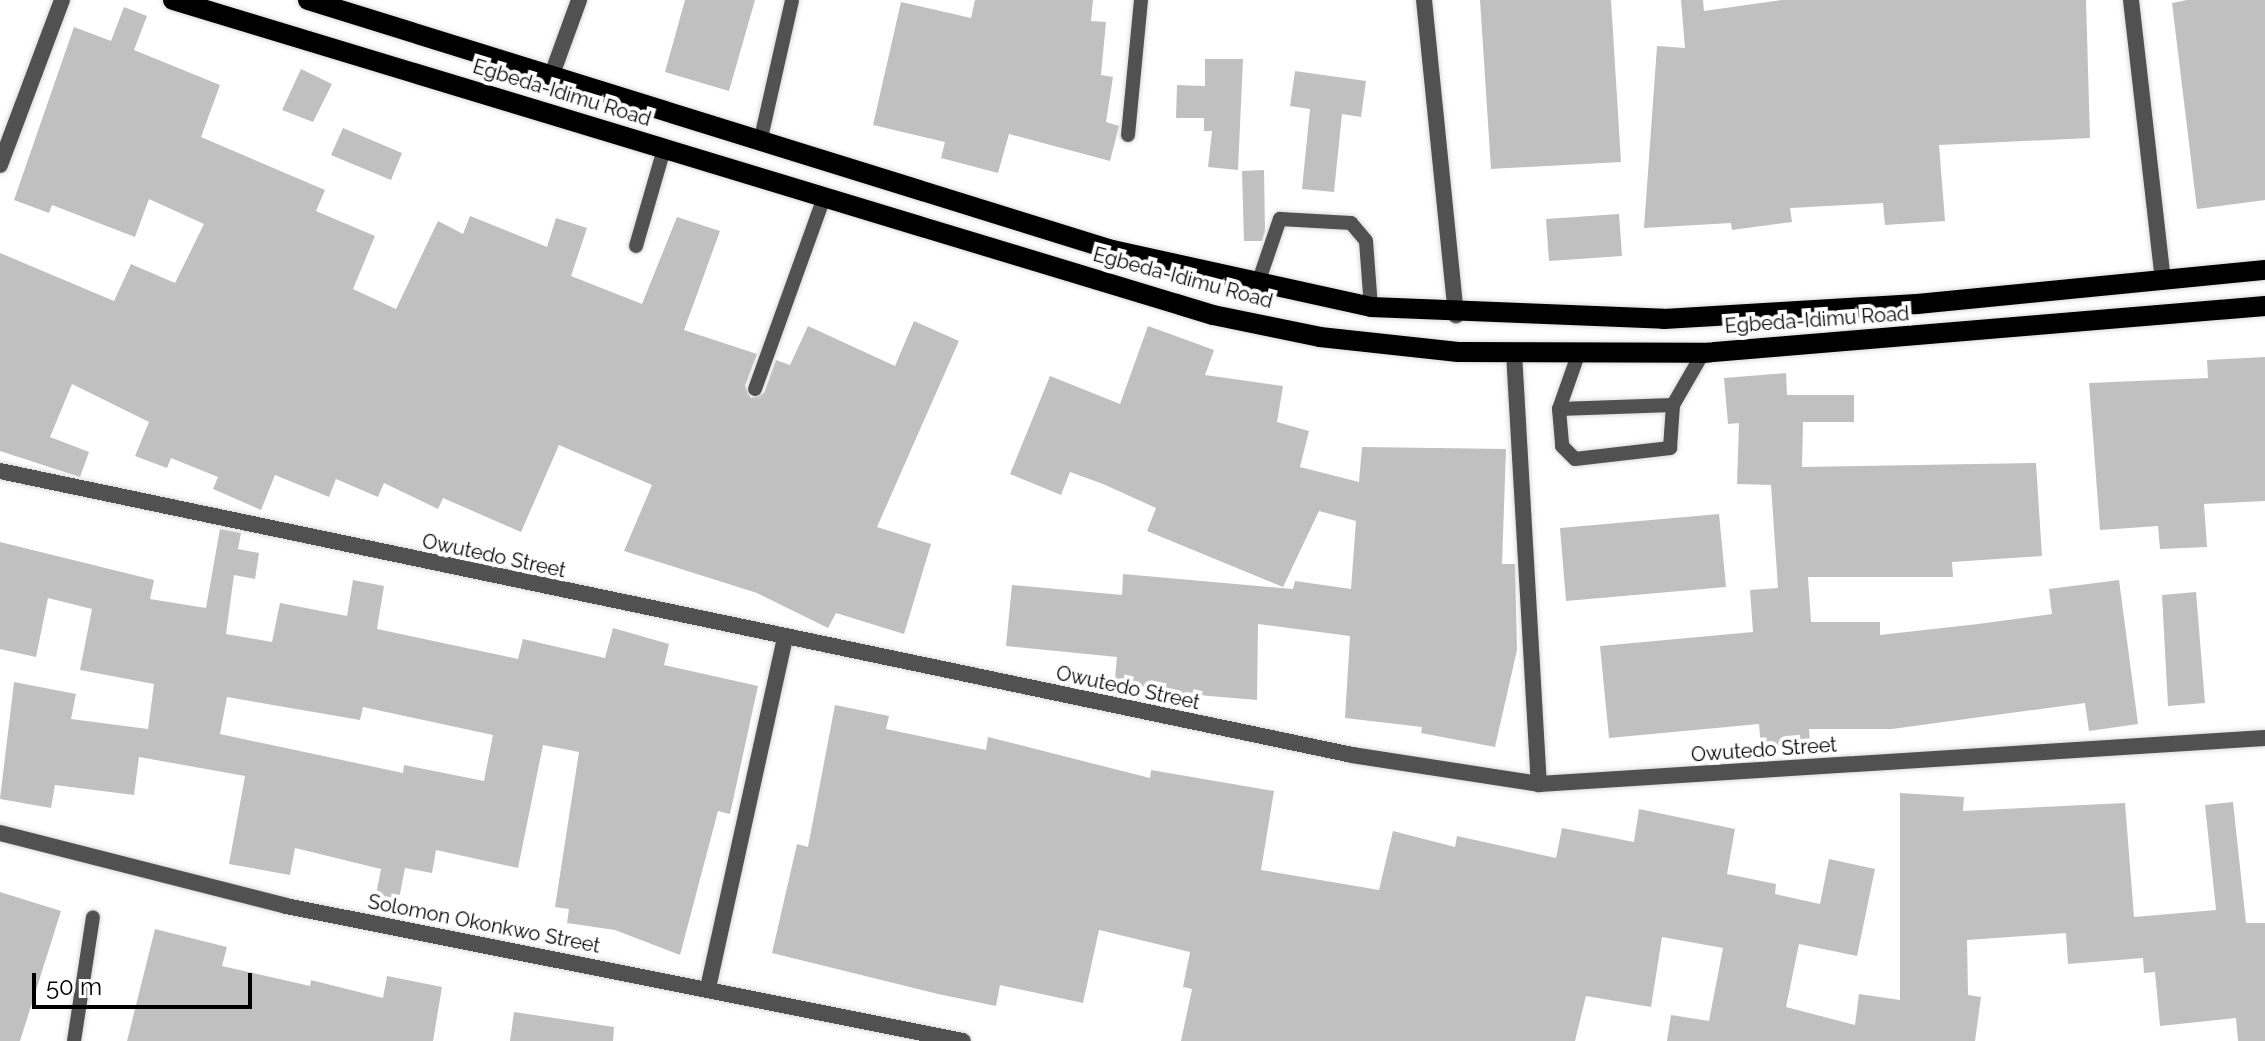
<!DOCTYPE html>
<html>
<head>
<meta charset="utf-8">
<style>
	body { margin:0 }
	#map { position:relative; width:2265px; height:1041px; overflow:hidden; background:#fff; font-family:Raleway,sans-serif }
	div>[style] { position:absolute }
	.building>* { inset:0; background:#c0c0c0 }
	.roads { filter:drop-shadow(0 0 2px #dbdbdb) drop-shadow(0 0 2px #dbdbdb) }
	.service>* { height:14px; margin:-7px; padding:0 7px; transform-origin:7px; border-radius:7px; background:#515151 }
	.minor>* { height:16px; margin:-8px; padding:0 8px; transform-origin:8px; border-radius:8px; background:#515151 }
	.primary>* { height:20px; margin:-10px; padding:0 10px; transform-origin:10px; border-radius:10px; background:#000 }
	span { translate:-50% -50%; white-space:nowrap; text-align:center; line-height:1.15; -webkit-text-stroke:8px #fff; paint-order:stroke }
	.street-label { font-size:20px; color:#000 }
	.scale { position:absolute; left:32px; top:973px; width:220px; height:36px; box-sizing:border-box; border:4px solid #000; border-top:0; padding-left:10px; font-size:24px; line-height:28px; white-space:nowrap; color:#000; -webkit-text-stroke:6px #fff; paint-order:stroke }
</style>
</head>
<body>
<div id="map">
	<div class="building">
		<i style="clip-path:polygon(685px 0,755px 0,729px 91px,665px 72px)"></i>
		<i style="clip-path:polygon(975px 0,1093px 0,1091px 21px,1106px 22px,1101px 75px,1113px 77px,1106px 122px,1119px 126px,1110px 161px,1009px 134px,998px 173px,941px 158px,945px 142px,873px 125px,901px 2px,971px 18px)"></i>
		<i style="clip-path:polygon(1480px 0,1611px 0,1621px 162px,1491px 169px)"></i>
		<i style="clip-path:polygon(1681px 0,1703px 0,1704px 11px,1782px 0,2086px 0,2090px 138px,1939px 145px,1945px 221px,1885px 225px,1883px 203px,1790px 208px,1792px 222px,1732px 230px,1731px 223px,1644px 228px,1657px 46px,1685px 48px)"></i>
		<i style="clip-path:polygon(2187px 0,2265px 0,2265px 200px,2197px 209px,2172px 3px)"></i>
		<i style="clip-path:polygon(124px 7px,147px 16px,134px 50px,220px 85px,201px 137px,325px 190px,316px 211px,375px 236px,353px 289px,396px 309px,438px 221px,463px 234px,470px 216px,547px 247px,556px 218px,587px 228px,571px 276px,642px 304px,677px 217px,720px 231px,684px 330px,757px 354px,745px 386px,751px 398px,764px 393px,776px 360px,790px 365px,808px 326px,895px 366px,914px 321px,959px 341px,877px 527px,931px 544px,904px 634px,836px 613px,828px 628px,757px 593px,624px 551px,652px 485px,559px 445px,521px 532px,443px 498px,438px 509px,384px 483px,378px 497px,336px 479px,329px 497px,275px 475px,261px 510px,213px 489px,218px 477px,171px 458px,167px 468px,135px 456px,149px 422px,72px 384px,50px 437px,89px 452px,80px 477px,0 451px,0 253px,114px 301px,131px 264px,175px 283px,204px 224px,149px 199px,135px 237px,52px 205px,49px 213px,14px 200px,74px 27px,111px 41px)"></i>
		<i style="clip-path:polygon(1205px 59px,1243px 59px,1238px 170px,1208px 167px,1212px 131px,1204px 131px,1204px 118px,1176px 118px,1177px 85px,1205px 86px)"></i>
		<i style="clip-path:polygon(301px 69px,332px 84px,313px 122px,282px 110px)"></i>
		<i style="clip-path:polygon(1295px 71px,1366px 81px,1361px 117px,1342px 114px,1334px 192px,1302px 189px,1310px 109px,1290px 106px)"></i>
		<i style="clip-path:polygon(343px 128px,402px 153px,391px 180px,331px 155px)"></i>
		<i style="clip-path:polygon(1264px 170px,1265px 231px,1262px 241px,1244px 241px,1242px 171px)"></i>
		<i style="clip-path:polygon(1619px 214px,1622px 256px,1549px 261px,1546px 219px)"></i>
		<i style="clip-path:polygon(1148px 326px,1214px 350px,1205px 375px,1283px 386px,1277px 422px,1309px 431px,1300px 467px,1359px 482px,1362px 447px,1506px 449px,1502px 564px,1515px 564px,1517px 650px,1495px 747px,1421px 733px,1422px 727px,1345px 718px,1350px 636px,1258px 624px,1257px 700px,1114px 688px,1117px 657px,1006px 646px,1012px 585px,1122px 595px,1123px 574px,1293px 589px,1295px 581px,1351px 589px,1356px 521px,1319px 511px,1283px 587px,1147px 531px,1156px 508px,1103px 484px,1070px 472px,1061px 495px,1010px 474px,1050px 376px,1120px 404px)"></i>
		<i style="clip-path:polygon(2265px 357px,2265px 501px,2204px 504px,2207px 547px,2160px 549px,2158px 526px,2100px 530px,2089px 383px,2208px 378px,2207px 360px)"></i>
		<i style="clip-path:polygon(1786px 373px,1787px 395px,1854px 395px,1854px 422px,1803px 422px,1802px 467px,2036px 463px,2042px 556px,1952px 562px,1953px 577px,1808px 577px,1811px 622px,1880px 622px,1880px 635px,1978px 624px,2052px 614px,2049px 589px,2119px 580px,2138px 724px,2089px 731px,2085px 703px,1892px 729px,1809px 729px,1810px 743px,1761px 747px,1759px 724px,1609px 738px,1600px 646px,1753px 632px,1750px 590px,1778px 588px,1771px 485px,1737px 484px,1739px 423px,1728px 424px,1724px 378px)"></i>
		<i style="clip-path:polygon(1719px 514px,1726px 587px,1566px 601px,1560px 528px)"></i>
		<i style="clip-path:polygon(evenodd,220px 529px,241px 533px,238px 549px,259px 553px,255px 579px,234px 575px,226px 634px,272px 642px,280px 603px,347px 616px,353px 580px,384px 586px,377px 629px,518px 659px,523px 639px,605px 658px,613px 628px,669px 644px,664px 665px,758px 686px,730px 814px,718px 811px,680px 955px,615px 930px,567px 923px,569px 909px,555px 907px,579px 752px,543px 745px,518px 868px,436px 850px,432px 873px,405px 868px,398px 904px,375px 900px,381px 869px,295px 848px,290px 875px,229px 864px,245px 776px,139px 757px,134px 795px,55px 785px,51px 808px,0 799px,14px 682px,76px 694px,71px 719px,148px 729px,154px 684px,80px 670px,92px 609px,48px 598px,36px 657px,0 649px,0 542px,154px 580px,150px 599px,206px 608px,220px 529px,227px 697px,360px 720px,363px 707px,493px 735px,484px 781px,404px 765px,403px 773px,220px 734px,227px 697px)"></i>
		<i style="clip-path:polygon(2196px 592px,2205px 703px,2168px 706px,2162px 595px)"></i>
		<i style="clip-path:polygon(835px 705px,889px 716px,886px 729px,986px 750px,988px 737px,1150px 778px,1151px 770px,1274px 791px,1261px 870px,1379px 890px,1393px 831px,1455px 847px,1457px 836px,1556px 858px,1562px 828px,1634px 842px,1639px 809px,1735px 829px,1727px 874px,1776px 884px,1775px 894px,1820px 904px,1829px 859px,1875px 869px,1857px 956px,1799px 944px,1786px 1007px,1855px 1025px,1859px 994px,1900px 1000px,1900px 793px,1964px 797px,1963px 811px,2125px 803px,2134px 917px,2216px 910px,2205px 805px,2233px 802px,2246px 923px,2265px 923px,2265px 1041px,2238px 1041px,2236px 1018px,2160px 1026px,2155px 972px,2144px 973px,2143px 958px,2068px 964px,2066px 933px,1967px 940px,1968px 995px,1981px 997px,1975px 1041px,1667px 1041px,1671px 1015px,1709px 1021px,1723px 948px,1662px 937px,1651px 1007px,1586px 996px,1575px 1041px,1181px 1041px,1192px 989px,1183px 987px,1190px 952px,1099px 930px,1083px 1003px,1000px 985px,996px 1006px,938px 994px,772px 953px,797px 844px,808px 847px)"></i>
		<i style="clip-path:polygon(0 892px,61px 911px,20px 1041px,0 1041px)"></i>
		<i style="clip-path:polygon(155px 929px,227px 947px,222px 966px,310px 986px,311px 980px,383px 998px,387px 976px,442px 987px,433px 1041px,127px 1041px)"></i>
		<i style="clip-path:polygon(514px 1012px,614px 1027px,613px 1041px,510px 1041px)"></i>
	</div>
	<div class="roads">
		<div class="service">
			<i style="left:1128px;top:135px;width:136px;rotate:-84.5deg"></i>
			<i style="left:761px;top:138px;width:141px;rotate:-77.3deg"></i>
			<i style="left:636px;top:246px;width:101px;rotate:-73.9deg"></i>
			<i style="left:1257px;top:286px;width:71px;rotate:-71.1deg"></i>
			<i style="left:1280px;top:219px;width:71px;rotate:3.2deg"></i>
			<i style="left:1351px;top:223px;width:23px;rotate:50deg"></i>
			<i style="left:1366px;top:241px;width:66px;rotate:85.7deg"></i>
			<i style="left:1578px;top:355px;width:57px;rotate:109.4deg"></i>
			<i style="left:1559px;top:409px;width:37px;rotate:85deg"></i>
			<i style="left:1562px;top:446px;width:18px;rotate:45deg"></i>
			<i style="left:1575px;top:459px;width:96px;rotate:-6.6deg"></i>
			<i style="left:1670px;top:448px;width:43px;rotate:-86deg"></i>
			<i style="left:1673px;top:405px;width:60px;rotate:-60deg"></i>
			<i style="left:755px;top:389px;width:204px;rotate:-70.2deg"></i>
			<i style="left:1559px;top:409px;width:114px;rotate:-2deg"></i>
			<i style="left:74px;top:1041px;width:125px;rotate:-81.3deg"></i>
		</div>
		<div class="minor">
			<i style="left:1424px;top:0;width:317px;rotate:84.2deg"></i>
			<i style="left:2131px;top:0;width:283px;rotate:83.5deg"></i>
			<i style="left:551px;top:77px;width:82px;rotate:-70deg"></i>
			<i style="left:0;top:165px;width:176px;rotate:-69.4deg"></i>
			<i style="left:1514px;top:353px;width:432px;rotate:86.7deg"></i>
			<i style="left:0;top:471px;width:1382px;rotate:11.86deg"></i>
			<i style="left:1352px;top:755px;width:189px;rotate:8.8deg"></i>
			<i style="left:1539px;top:784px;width:727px;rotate:-3.63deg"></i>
			<i style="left:0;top:833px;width:295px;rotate:14.3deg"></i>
			<i style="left:286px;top:906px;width:690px;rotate:11.28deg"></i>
			<i style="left:708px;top:988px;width:358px;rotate:-77.6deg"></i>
		</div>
		<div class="primary">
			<i style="left:173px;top:0;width:1087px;rotate:16.85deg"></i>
			<i style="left:1213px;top:315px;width:109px;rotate:11.6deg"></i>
			<i style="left:1320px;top:337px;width:139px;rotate:6.2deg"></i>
			<i style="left:1458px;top:352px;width:245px;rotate:0.2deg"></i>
			<i style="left:1703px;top:353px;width:564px;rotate:-4.78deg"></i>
			<i style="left:308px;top:0;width:842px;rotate:17.27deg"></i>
			<i style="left:1112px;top:250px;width:265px;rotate:12.4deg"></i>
			<i style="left:1371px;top:307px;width:293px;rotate:2.3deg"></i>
			<i style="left:1664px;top:319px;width:253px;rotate:-3.4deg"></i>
			<i style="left:1917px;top:304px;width:350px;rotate:-5.6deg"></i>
		</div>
	</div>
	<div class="street-label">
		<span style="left:562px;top:93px;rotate:17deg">Egbeda-Idimu Road</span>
		<span style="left:1183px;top:278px;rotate:15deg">Egbeda-Idimu Road</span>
		<span style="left:1817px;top:320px;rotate:-4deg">Egbeda-Idimu Road</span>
		<span style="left:494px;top:556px;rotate:12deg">Owutedo Street</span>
		<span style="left:1128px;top:688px;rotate:12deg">Owutedo Street</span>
		<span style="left:1764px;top:750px;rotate:-4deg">Owutedo Street</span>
		<span style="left:484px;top:924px;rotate:11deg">Solomon Okonkwo Street</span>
	</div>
	<div class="scale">50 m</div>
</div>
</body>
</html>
